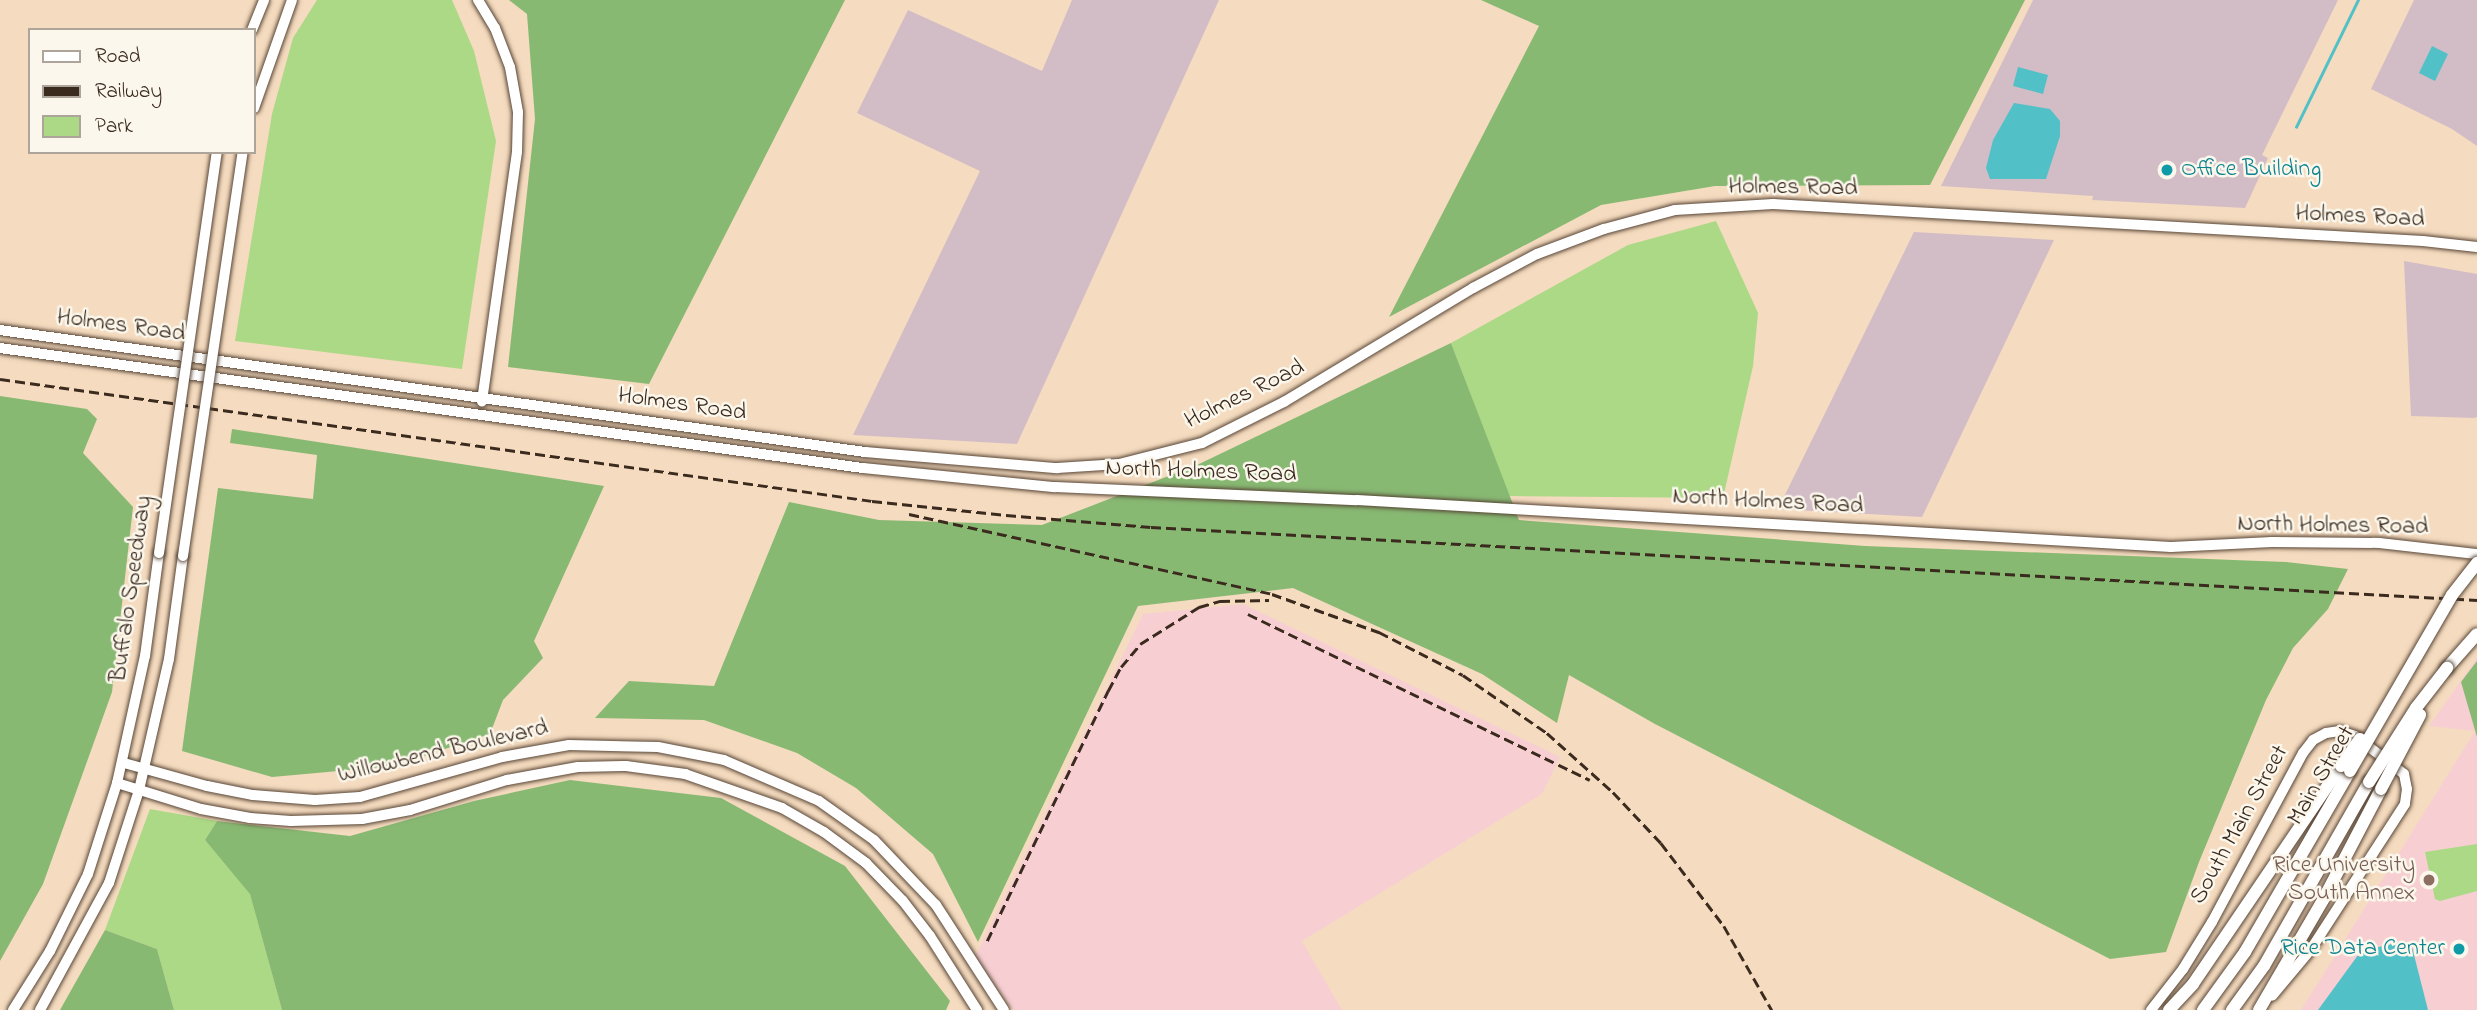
<!DOCTYPE html>
<html>
<head>
<meta charset="utf-8">
<style>
	body { margin:0 }
	#map { position:relative; width:2477px; height:1010px; overflow:hidden; background:#f5dbbf; font-family:"Indie Flower",sans-serif }
	div>[style] { position:absolute }
	.built>* { inset:0; background:#f7cfd3 }
	.industrial>* { inset:0; background:#d2bdc7 }
	.green>* { inset:0; background:#abd986 }
	.forest>* { inset:0; background:#88b973 }
	.water>* { inset:0; background:#52c0c7 }
	.stream>* { height:2.5px; margin:-1.25px; padding:0 1.25px; transform-origin:1.25px; border-radius:1.25px; background:#52c0c7 }
	.roads { filter:drop-shadow(0 0 2px #574536) drop-shadow(0 0 2px #574536) }
	.tertiary>* { height:10px; margin:-5px; padding:0 5px; transform-origin:5px; border-radius:5px; background:#fff }
	.secondary>* { height:10px; margin:-5px; padding:0 5px; transform-origin:5px; border-radius:5px; background:#fff }
	.trunk>* { height:12px; margin:-6px; padding:0 6px; transform-origin:6px; border-radius:6px; background:#fff }
	.rail>* { height:2.5px; margin-top:-1.25px; transform-origin:0; background:repeating-linear-gradient(90deg,#3b2a1e 0 10px,transparent 0 15px) }
	.bridges { filter:drop-shadow(0 0 2px #574536) drop-shadow(0 0 2px #574536) }
	.secondary-bridge>* { height:10px; margin:-5px; padding:0 5px; transform-origin:5px; border-radius:5px; background:#fff }
	.trunk-bridge>* { height:12px; margin:-6px; padding:0 6px; transform-origin:6px; border-radius:6px; background:#fff }
	.dots>* { width:19px; height:19px; translate:-50% -50%; box-sizing:border-box; border:4px solid #fbf7ec; border-radius:50% }
	span { translate:-50% -50%; white-space:nowrap; text-align:center; line-height:1.15; -webkit-text-stroke:5px #fbf7ec; paint-order:stroke }
	.culture-label { font-size:24px; color:#0d838f }
	.left { translate:0 -50%; text-align:left }
	.right { translate:-100% -50%; text-align:right }
	.street-label { font-size:24px; color:#3b2a1e }
	.education-label { font-size:24px; color:#785e54 }
	.legend { position:absolute; left:28px; top:28px; width:228px; height:126px; box-sizing:border-box; background:#fbf7ec; border:2px solid #aea59a; margin:0; padding:9px 12px; list-style:none; font-size:21px; color:#3b2a1e }
	.legend li { display:flex; align-items:center; gap:14px; height:35px }
	.legend b { width:35px; border:2px solid #aea59a }
</style>
</head>
<body>
<div id="map">
	<div class="built">
		<i style="clip-path:polygon(1243px 604px,1560px 757px,1542px 794px,1302px 941px,1342px 1010px,1013px 1010px,975px 957px,1143px 614px)"></i>
		<i style="clip-path:polygon(2477px 658px,2477px 1010px,2301px 1010px,2475px 731px,2429px 726px)"></i>
	</div>
	<div class="industrial">
		<i style="clip-path:polygon(1072px 0,1219px 0,1017px 444px,853px 435px,980px 171px,857px 113px,908px 10px,1042px 71px)"></i>
		<i style="clip-path:polygon(2033px 0,2338px 0,2262px 155px,2268px 158px,2245px 208px,2092px 200px,2093px 196px,1941px 186px)"></i>
		<i style="clip-path:polygon(2414px 0,2477px 0,2477px 146px,2452px 129px,2371px 89px)"></i>
		<i style="clip-path:polygon(1914px 232px,2054px 240px,1922px 517px,1778px 509px)"></i>
		<i style="clip-path:polygon(2404px 261px,2477px 274px,2477px 417px,2474px 418px,2411px 416px)"></i>
	</div>
	<div class="green">
		<i style="clip-path:polygon(317px 0,452px 0,474px 51px,496px 141px,462px 369px,235px 341px,272px 114px,293px 38px)"></i>
		<i style="clip-path:polygon(1716px 221px,1758px 313px,1753px 366px,1723px 498px,1509px 496px,1451px 343px,1628px 245px)"></i>
		<i style="clip-path:polygon(150px 809px,217px 821px,205px 840px,250px 893px,282px 1010px,174px 1010px,157px 949px,105px 930px)"></i>
		<i style="clip-path:polygon(2477px 844px,2477px 891px,2440px 901px,2435px 899px,2425px 852px)"></i>
	</div>
	<div class="forest">
		<i style="clip-path:polygon(509px 0,845px 0,649px 384px,508px 367px,535px 119px,527px 14px)"></i>
		<i style="clip-path:polygon(1481px 0,2025px 0,1930px 185px,1715px 186px,1601px 205px,1389px 317px,1539px 26px)"></i>
		<i style="clip-path:polygon(1451px 343px,1519px 520px,1865px 546px,2286px 562px,2348px 569px,2328px 609px,2293px 648px,2266px 700px,2199px 862px,2166px 952px,2110px 959px,1655px 724px,1569px 675px,1557px 723px,1482px 674px,1293px 588px,1138px 606px,978px 942px,933px 854px,856px 788px,797px 753px,704px 720px,595px 718px,629px 681px,714px 686px,789px 502px,879px 520px,1042px 525px,1197px 465px)"></i>
		<i style="clip-path:polygon(0 396px,87px 409px,97px 419px,83px 453px,133px 507px,112px 692px,43px 884px,0 961px)"></i>
		<i style="clip-path:polygon(232px 429px,604px 486px,534px 641px,543px 658px,503px 700px,490px 734px,394px 766px,272px 777px,182px 751px,218px 488px,313px 499px,317px 455px,230px 443px)"></i>
		<i style="clip-path:polygon(2477px 661px,2477px 737px,2461px 682px)"></i>
		<i style="clip-path:polygon(570px 780px,721px 798px,845px 866px,950px 1001px,946px 1010px,282px 1010px,250px 894px,205px 840px,217px 821px,350px 836px,474px 801px)"></i>
		<i style="clip-path:polygon(105px 930px,157px 949px,174px 1010px,60px 1010px)"></i>
	</div>
	<div class="water">
		<i style="clip-path:polygon(2432px 46px,2448px 54px,2435px 81px,2419px 73px)"></i>
		<i style="clip-path:polygon(2018px 67px,2048px 75px,2043px 94px,2013px 86px)"></i>
		<i style="clip-path:polygon(2014px 103px,2050px 109px,2060px 121px,2060px 136px,2046px 179px,1990px 179px,1986px 168px,1993px 140px)"></i>
		<i style="clip-path:polygon(2405px 941px,2412px 947px,2428px 1010px,2318px 1010px,2361px 951px)"></i>
	</div>
	<div class="stream">
		<i style="left:2296px;top:127px;width:141px;rotate:-64deg"></i>
	</div>
	<div class="roads">
		<div class="tertiary">
			<i style="left:2151px;top:1010px;width:52px;rotate:-52deg"></i>
			<i style="left:2183px;top:969px;width:55px;rotate:-58.3deg"></i>
			<i style="left:2212px;top:922px;width:192px;rotate:-61.7deg"></i>
			<i style="left:2303px;top:753px;width:16px;rotate:-52deg"></i>
			<i style="left:2313px;top:740px;width:15px;rotate:-28deg"></i>
			<i style="left:2326px;top:733px;width:14px;rotate:-8deg"></i>
			<i style="left:2340px;top:731px;width:16px;rotate:18deg"></i>
			<i style="left:2355px;top:736px;width:62px;rotate:37.8deg"></i>
			<i style="left:2404px;top:774px;width:15px;rotate:79deg"></i>
			<i style="left:2407px;top:789px;width:15px;rotate:98deg"></i>
			<i style="left:2405px;top:804px;width:171px;rotate:122.9deg"></i>
			<i style="left:2312px;top:948px;width:62px;rotate:129.8deg"></i>
		</div>
		<div class="secondary">
			<i style="left:478px;top:0;width:33px;rotate:59deg"></i>
			<i style="left:495px;top:28px;width:42px;rotate:69deg"></i>
			<i style="left:510px;top:67px;width:46px;rotate:79.9deg"></i>
			<i style="left:518px;top:112px;width:40px;rotate:91.4deg"></i>
			<i style="left:517px;top:152px;width:252px;rotate:98deg"></i>
			<i style="left:252px;top:30px;width:32px;rotate:-68deg"></i>
			<i style="left:254px;top:108px;width:114px;rotate:-70.6deg"></i>
			<i style="left:0;top:330px;width:874px;rotate:8.03deg"></i>
			<i style="left:865px;top:452px;width:193px;rotate:4.8deg"></i>
			<i style="left:1057px;top:468px;width:62px;rotate:-3.7deg"></i>
			<i style="left:1119px;top:464px;width:86px;rotate:-14.2deg"></i>
			<i style="left:1202px;top:443px;width:92px;rotate:-26.6deg"></i>
			<i style="left:1284px;top:402px;width:221px;rotate:-31.1deg"></i>
			<i style="left:1473px;top:288px;width:72px;rotate:-28deg"></i>
			<i style="left:1537px;top:254px;width:72px;rotate:-20.5deg"></i>
			<i style="left:1604px;top:229px;width:73px;rotate:-15deg"></i>
			<i style="left:1675px;top:210px;width:98px;rotate:-3.5deg"></i>
			<i style="left:1773px;top:204px;width:651px;rotate:3.26deg"></i>
			<i style="left:2423px;top:241px;width:54px;rotate:6.3deg"></i>
			<i style="left:0;top:348px;width:871px;rotate:7.92deg"></i>
			<i style="left:863px;top:468px;width:193px;rotate:5.7deg"></i>
			<i style="left:1055px;top:487px;width:302px;rotate:2.5deg"></i>
			<i style="left:1357px;top:500px;width:815px;rotate:3.3deg"></i>
			<i style="left:2171px;top:547px;width:101px;rotate:-2.8deg"></i>
			<i style="left:2272px;top:542px;width:108px;rotate:0.5deg"></i>
			<i style="left:2380px;top:543px;width:98px;rotate:6.5deg"></i>
			<i style="left:124px;top:763px;width:86px;rotate:15.5deg"></i>
			<i style="left:207px;top:786px;width:47px;rotate:11.1deg"></i>
			<i style="left:253px;top:795px;width:62px;rotate:4.6deg"></i>
			<i style="left:315px;top:800px;width:45px;rotate:-3.8deg"></i>
			<i style="left:360px;top:797px;width:148px;rotate:-15.7deg"></i>
			<i style="left:502px;top:757px;width:68px;rotate:-10.2deg"></i>
			<i style="left:569px;top:745px;width:89px;rotate:1.3deg"></i>
			<i style="left:658px;top:747px;width:67px;rotate:11.1deg"></i>
			<i style="left:724px;top:760px;width:103px;rotate:23.3deg"></i>
			<i style="left:819px;top:801px;width:67px;rotate:35.3deg"></i>
			<i style="left:874px;top:840px;width:90px;rotate:46.4deg"></i>
			<i style="left:936px;top:905px;width:125px;rotate:57.1deg"></i>
			<i style="left:117px;top:783px;width:88px;rotate:17.2deg"></i>
			<i style="left:201px;top:809px;width:50px;rotate:10.4deg"></i>
			<i style="left:250px;top:818px;width:41px;rotate:4.2deg"></i>
			<i style="left:291px;top:821px;width:71px;rotate:-1.6deg"></i>
			<i style="left:362px;top:819px;width:49px;rotate:-10.6deg"></i>
			<i style="left:410px;top:810px;width:102px;rotate:-17.2deg"></i>
			<i style="left:507px;top:780px;width:72px;rotate:-10.4deg"></i>
			<i style="left:578px;top:767px;width:48px;rotate:-1.2deg"></i>
			<i style="left:626px;top:766px;width:60px;rotate:7.7deg"></i>
			<i style="left:685px;top:774px;width:103px;rotate:19.3deg"></i>
			<i style="left:782px;top:808px;width:48px;rotate:29.7deg"></i>
			<i style="left:824px;top:832px;width:52px;rotate:36.4deg"></i>
			<i style="left:866px;top:863px;width:53px;rotate:45.8deg"></i>
			<i style="left:903px;top:901px;width:44px;rotate:52.4deg"></i>
			<i style="left:930px;top:936px;width:88px;rotate:57.6deg"></i>
			<i style="left:13px;top:1010px;width:70px;rotate:-57.9deg"></i>
			<i style="left:50px;top:951px;width:86px;rotate:-63.7deg"></i>
			<i style="left:88px;top:874px;width:96px;rotate:-72.3deg"></i>
			<i style="left:117px;top:783px;width:130px;rotate:-77.6deg"></i>
			<i style="left:145px;top:656px;width:104px;rotate:-82.3deg"></i>
			<i style="left:40px;top:1010px;width:145px;rotate:-61.5deg"></i>
			<i style="left:109px;top:883px;width:98px;rotate:-72.1deg"></i>
			<i style="left:139px;top:790px;width:134px;rotate:-77.1deg"></i>
			<i style="left:169px;top:659px;width:104px;rotate:-82.3deg"></i>
		</div>
		<div class="trunk">
			<i style="left:2447px;top:668px;width:45px;rotate:-48.6deg"></i>
			<i style="left:2169px;top:1010px;width:35px;rotate:-47deg"></i>
			<i style="left:2193px;top:984px;width:263px;rotate:-55.8deg"></i>
			<i style="left:2203px;top:1010px;width:72px;rotate:-54.1deg"></i>
			<i style="left:2245px;top:952px;width:209px;rotate:-59.9deg"></i>
			<i style="left:2232px;top:1010px;width:54px;rotate:-54deg"></i>
			<i style="left:2264px;top:966px;width:212px;rotate:-60.3deg"></i>
			<i style="left:2259px;top:1010px;width:127px;rotate:-59.8deg"></i>
			<i style="left:2323px;top:900px;width:125px;rotate:-62.4deg"></i>
		</div>
	</div>
	<div class="rail">
		<i style="left:0;top:379px;width:880px;rotate:7.96deg"></i>
		<i style="left:872px;top:501px;width:135px;rotate:6deg"></i>
		<i style="left:1006px;top:515px;width:145px;rotate:4.7deg"></i>
		<i style="left:1151px;top:527px;width:1328px;rotate:3.15deg"></i>
		<i style="left:909px;top:514px;width:372px;rotate:12.4deg"></i>
		<i style="left:1272px;top:594px;width:114px;rotate:19.6deg"></i>
		<i style="left:1379px;top:632px;width:94px;rotate:27.1deg"></i>
		<i style="left:1463px;top:675px;width:102px;rotate:34.6deg"></i>
		<i style="left:1547px;top:733px;width:89px;rotate:41.8deg"></i>
		<i style="left:1613px;top:792px;width:70px;rotate:46.7deg"></i>
		<i style="left:1661px;top:843px;width:104px;rotate:52.8deg"></i>
		<i style="left:1724px;top:926px;width:97px;rotate:60.3deg"></i>
		<i style="left:1248px;top:614px;width:380px;rotate:25.9deg"></i>
		<i style="left:987px;top:941px;width:278px;rotate:-64.2deg"></i>
		<i style="left:1108px;top:691px;width:27px;rotate:-62deg"></i>
		<i style="left:1121px;top:667px;width:30px;rotate:-50deg"></i>
		<i style="left:1140px;top:644px;width:70px;rotate:-32.1deg"></i>
		<i style="left:1199px;top:607px;width:22px;rotate:-16deg"></i>
		<i style="left:1220px;top:601px;width:49px;rotate:-1.2deg"></i>
	</div>
	<div class="bridges">
		<div class="secondary-bridge">
			<i style="left:159px;top:553px;width:405px;rotate:-81.8deg"></i>
			<i style="left:183px;top:556px;width:408px;rotate:-81.6deg"></i>
		</div>
		<div class="trunk-bridge">
			<i style="left:2341px;top:766px;width:33px;rotate:-55deg"></i>
			<i style="left:2350px;top:771px;width:203px;rotate:-59.9deg"></i>
			<i style="left:2452px;top:595px;width:41px;rotate:-52deg"></i>
			<i style="left:2369px;top:782px;width:88px;rotate:-57.6deg"></i>
			<i style="left:2416px;top:708px;width:51px;rotate:-52.2deg"></i>
			<i style="left:2381px;top:789px;width:84px;rotate:-62.2deg"></i>
		</div>
	</div>
	<div class="dots">
		<i style="left:2167px;top:170px;background:#0f9aa8"></i>
		<i style="left:2429px;top:880px;background:#8d6e63"></i>
		<i style="left:2459px;top:949px;background:#0f9aa8"></i>
	</div>
	<div class="culture-label">
		<span class="left" style="left:2181px;top:170px">Office Building</span>
		<span class="right" style="left:2445px;top:949px">Rice Data Center</span>
	</div>
	<div class="street-label">
		<span style="left:1793px;top:188px;rotate:1deg">Holmes Road</span>
		<span style="left:2360px;top:217px;rotate:3deg">Holmes Road</span>
		<span style="left:121px;top:326px;rotate:8deg">Holmes Road</span>
		<span style="left:1245px;top:395px;rotate:-26deg">Holmes Road</span>
		<span style="left:682px;top:405px;rotate:8deg">Holmes Road</span>
		<span style="left:1201px;top:472px;rotate:2deg">North Holmes Road</span>
		<span style="left:1768px;top:502px;rotate:3deg">North Holmes Road</span>
		<span style="left:2333px;top:526px;rotate:1deg">North Holmes Road</span>
		<span style="left:132px;top:589px;rotate:-82deg">Buffalo Speedway</span>
		<span style="left:443px;top:752px;rotate:-13deg">Willowbend Boulevard</span>
		<span style="left:2322px;top:776px;rotate:-60deg">Main Street</span>
		<span style="left:2240px;top:825px;rotate:-61deg">South Main Street</span>
	</div>
	<div class="education-label">
		<span class="right" style="left:2415px;top:880px">Rice University<br>South Annex</span>
	</div>
	<ul class="legend">
	<li><b style="height:9px;background:#fff"></b>Road</li>
	<li><b style="height:9px;background:#3b2a1e"></b>Railway</li>
	<li><b style="height:19px;background:#abd986"></b>Park</li>
	</ul>
</div>
</body>
</html>
